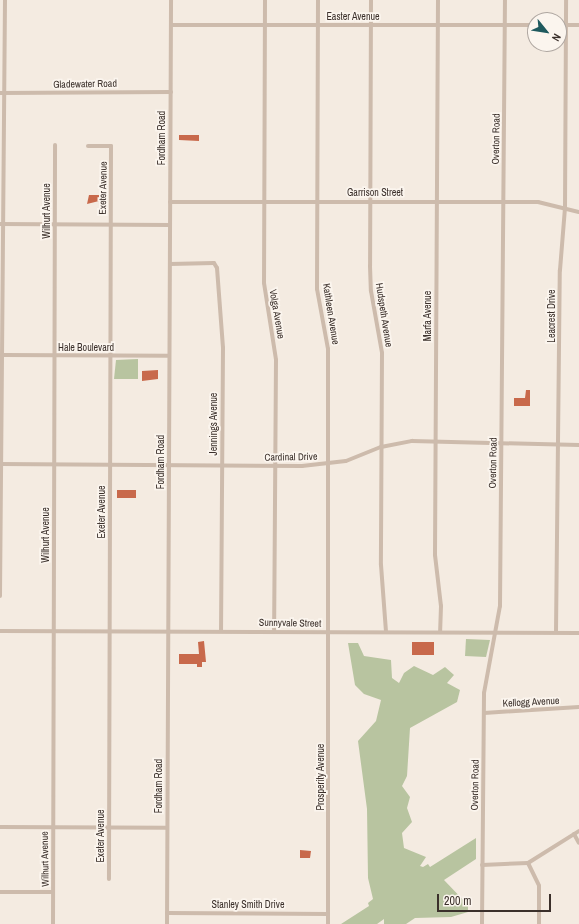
<!DOCTYPE html>
<html>
<head>
<meta charset="utf-8">
<style>
	body { margin:0 }
	#map { position:relative; width:579px; height:924px; overflow:hidden; background:#f4ebe1; font-family:"Archivo Narrow",sans-serif }
	div>[style] { position:absolute }
	.green>* { inset:0; background:#b8c4a0 }
	.building>* { inset:0; background:#c8694b }
	.minor>* { height:4px; margin:-2px; padding:0 2px; transform-origin:2px; border-radius:2px; background:#cdbbac }
	span { translate:-50% -50%; white-space:nowrap; text-align:center; line-height:1.15; -webkit-text-stroke:3.5px #fbf5ee; paint-order:stroke }
	.street-label { font-size:10px; color:#3b302b }
	.north { position:absolute; left:527px; top:12px; width:40px; height:40px; box-sizing:border-box; background:#fbf5ee; border:1px solid #aea6a0; border-radius:50%; rotate:120deg; font-size:11px; font-weight:700; line-height:16px; text-align:center; color:#3b302b }
	.north::after { content:''; display:block; margin:auto; width:14px; height:18px; background:#1f5a5e; clip-path:polygon(50% 0,100% 100%,50% 72%,0 100%) }
	.scale { position:absolute; left:437px; top:894px; width:114px; height:18px; box-sizing:border-box; border:2px solid #3b302b; border-top:0; padding-left:5px; font-size:12px; line-height:14px; white-space:nowrap; color:#3b302b; -webkit-text-stroke:3px #fbf5ee; paint-order:stroke }
</style>
</head>
<body>
<div id="map">
	<div class="green">
		<i style="clip-path:polygon(138px 359px,138px 379px,114px 379px,116px 360px)"></i>
		<i style="clip-path:polygon(466px 639px,490px 640px,486px 657px,465px 656px)"></i>
		<i style="clip-path:polygon(348px 643px,358px 643px,364px 656px,391px 660px,392px 678px,399px 683px,404px 673px,414px 666px,433px 675px,445px 667px,454px 675px,447px 683px,460px 690px,457px 702px,410px 728px,407px 776px,402px 786px,410px 797px,407px 808px,412px 822px,402px 833px,404px 848px,426px 857px,420px 866px,423px 867px,428px 864px,430px 867px,476px 838px,476px 859px,444px 880px,468px 905px,468px 912px,451px 917px,415px 918px,406px 924px,384px 924px,384px 919px,377px 924px,341px 924px,369px 906px,368px 903px,373px 899px,368px 878px,367px 809px,358px 741px,376px 721px,381px 700px,364px 694px,355px 685px)"></i>
	</div>
	<div class="building">
		<i style="clip-path:polygon(179px 135px,199px 135px,199px 141px,179px 140px)"></i>
		<i style="clip-path:polygon(89px 195px,99px 195px,99px 201px,87px 204px)"></i>
		<i style="clip-path:polygon(158px 370px,158px 379px,142px 381px,142px 371px)"></i>
		<i style="clip-path:polygon(526px 390px,530px 390px,530px 406px,514px 406px,514px 398px,525px 398px)"></i>
		<i style="clip-path:polygon(117px 490px,136px 490px,136px 498px,117px 498px)"></i>
		<i style="clip-path:polygon(204px 641px,206px 662px,202px 662px,202px 667px,197px 667px,197px 664px,179px 664px,179px 654px,199px 654px,198px 642px)"></i>
		<i style="clip-path:polygon(412px 642px,434px 642px,434px 655px,412px 655px)"></i>
		<i style="clip-path:polygon(300px 850px,311px 851px,310px 858px,300px 858px)"></i>
	</div>
	<div class="minor">
		<i style="left:265px;top:0;width:283px;rotate:90.2deg"></i>
		<i style="left:264px;top:283px;width:78px;rotate:81.1deg"></i>
		<i style="left:276px;top:360px;width:270px;rotate:90.4deg"></i>
		<i style="left:318px;top:0;width:289px;rotate:90.2deg"></i>
		<i style="left:317px;top:289px;width:61px;rotate:79.6deg"></i>
		<i style="left:328px;top:349px;width:575px;rotate:90deg"></i>
		<i style="left:371px;top:0;width:266px;rotate:90.2deg"></i>
		<i style="left:370px;top:266px;width:25px;rotate:88deg"></i>
		<i style="left:371px;top:291px;width:63px;rotate:79.9deg"></i>
		<i style="left:382px;top:353px;width:212px;rotate:90.3deg"></i>
		<i style="left:381px;top:565px;width:66px;rotate:85.7deg"></i>
		<i style="left:438px;top:0;width:555px;rotate:90.31deg"></i>
		<i style="left:435px;top:555px;width:51px;rotate:83.3deg"></i>
		<i style="left:441px;top:606px;width:26px;rotate:92deg"></i>
		<i style="left:171px;top:25px;width:364px"></i>
		<i style="left:559px;top:25px;width:20px"></i>
		<i style="left:0;top:93px;width:171px;rotate:-0.3deg"></i>
		<i style="left:88px;top:146px;width:23px"></i>
		<i style="left:111px;top:146px;width:733px;rotate:90.16deg"></i>
		<i style="left:170px;top:202px;width:368px"></i>
		<i style="left:538px;top:202px;width:42px;rotate:13.7deg"></i>
		<i style="left:0;top:224px;width:170px;rotate:0.3deg"></i>
		<i style="left:170px;top:264px;width:44px;rotate:-1.3deg"></i>
		<i style="left:214px;top:263px;width:6px;rotate:59deg"></i>
		<i style="left:217px;top:268px;width:80px;rotate:85.7deg"></i>
		<i style="left:223px;top:348px;width:282px;rotate:90.4deg"></i>
		<i style="left:4px;top:355px;width:165px;rotate:0.3deg"></i>
		<i style="left:0;top:464px;width:302px;rotate:0.4deg"></i>
		<i style="left:302px;top:466px;width:44px;rotate:-6.5deg"></i>
		<i style="left:346px;top:461px;width:38px;rotate:-22deg"></i>
		<i style="left:381px;top:447px;width:32px;rotate:-11deg"></i>
		<i style="left:412px;top:441px;width:167px;rotate:1.4deg"></i>
		<i style="left:0;top:596px;width:596px;rotate:-89.52deg"></i>
		<i style="left:0;top:631px;width:579px;rotate:0.2deg"></i>
		<i style="left:556px;top:632px;width:362px;rotate:-89.4deg"></i>
		<i style="left:560px;top:270px;width:62px;rotate:-85.4deg"></i>
		<i style="left:565px;top:208px;width:208px;rotate:-89.7deg"></i>
		<i style="left:484px;top:713px;width:95px;rotate:-3.6deg"></i>
		<i style="left:0;top:827px;width:167px;rotate:0.3deg"></i>
		<i style="left:574px;top:834px;width:10px;rotate:61deg"></i>
		<i style="left:528px;top:863px;width:25px;rotate:64deg"></i>
		<i style="left:539px;top:886px;width:38px;rotate:90deg"></i>
		<i style="left:482px;top:865px;width:46px;rotate:-2.5deg"></i>
		<i style="left:528px;top:863px;width:60px;rotate:-32.1deg"></i>
		<i style="left:0;top:892px;width:53px"></i>
		<i style="left:167px;top:913px;width:161px;rotate:0.4deg"></i>
		<i style="left:53px;top:924px;width:779px;rotate:-89.85deg"></i>
		<i style="left:167px;top:924px;width:924px;rotate:-89.75deg"></i>
		<i style="left:482px;top:924px;width:231px;rotate:-89.5deg"></i>
		<i style="left:484px;top:693px;width:88px;rotate:-79.6deg"></i>
		<i style="left:500px;top:606px;width:606px;rotate:-89.53deg"></i>
	</div>
	<div class="street-label">
		<span style="left:353px;top:17px">Easter Avenue</span>
		<span style="left:85px;top:84px;rotate:-1deg">Gladewater Road</span>
		<span style="left:162px;top:138px;rotate:-90deg">Fordham Road</span>
		<span style="left:496px;top:139px;rotate:-89deg">Overton Road</span>
		<span style="left:103px;top:188px;rotate:-89deg">Exeter Avenue</span>
		<span style="left:375px;top:193px">Garrison Street</span>
		<span style="left:47px;top:211px;rotate:-90deg">Wilhurt Avenue</span>
		<span style="left:277px;top:314px;rotate:80deg">Volga Avenue</span>
		<span style="left:331px;top:314px;rotate:81deg">Kathleen Avenue</span>
		<span style="left:384px;top:315px;rotate:81deg">Hudspeth Avenue</span>
		<span style="left:428px;top:316px;rotate:-90deg">Marfa Avenue</span>
		<span style="left:552px;top:316px;rotate:-90deg">Leacrest Drive</span>
		<span style="left:86px;top:348px">Hale Boulevard</span>
		<span style="left:214px;top:424px;rotate:-90deg">Jennings Avenue</span>
		<span style="left:291px;top:457px;rotate:-1deg">Cardinal Drive</span>
		<span style="left:161px;top:462px;rotate:-90deg">Fordham Road</span>
		<span style="left:493px;top:463px;rotate:-89deg">Overton Road</span>
		<span style="left:102px;top:512px;rotate:-90deg">Exeter Avenue</span>
		<span style="left:46px;top:535px;rotate:-90deg">Wilhurt Avenue</span>
		<span style="left:290px;top:623px;rotate:1deg">Sunnyvale Street</span>
		<span style="left:531px;top:702px;rotate:-3deg">Kellogg Avenue</span>
		<span style="left:321px;top:777px;rotate:-90deg">Prosperity Avenue</span>
		<span style="left:475px;top:785px;rotate:-89deg">Overton Road</span>
		<span style="left:159px;top:786px;rotate:-90deg">Fordham Road</span>
		<span style="left:101px;top:836px;rotate:-90deg">Exeter Avenue</span>
		<span style="left:45px;top:859px;rotate:-91deg">Wilhurt Avenue</span>
		<span style="left:248px;top:905px">Stanley Smith Drive</span>
	</div>
	<div class="north">N</div>
	<div class="scale">200 m</div>
</div>
</body>
</html>
